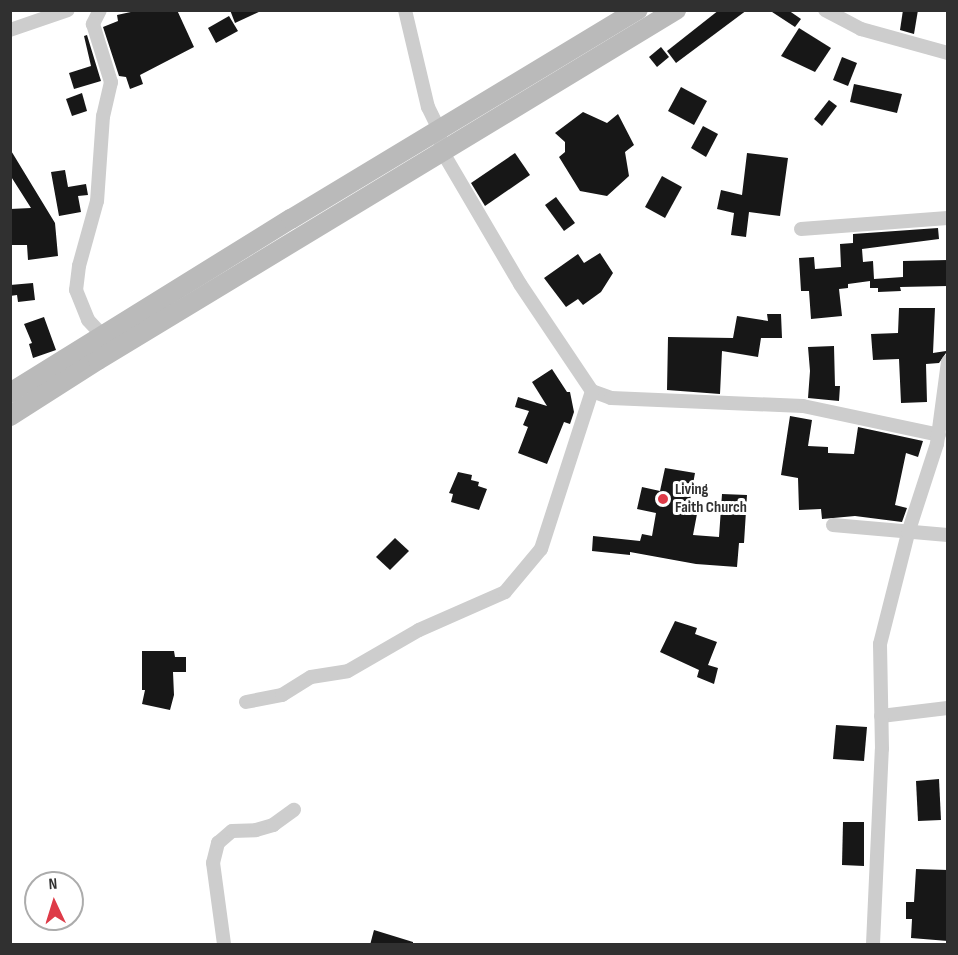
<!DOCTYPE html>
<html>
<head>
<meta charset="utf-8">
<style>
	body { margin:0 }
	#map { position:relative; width:958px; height:955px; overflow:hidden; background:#fff; font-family:"Sofia Sans Condensed",sans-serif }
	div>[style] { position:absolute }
	.building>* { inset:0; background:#171717 }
	.street>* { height:14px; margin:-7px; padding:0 7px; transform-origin:7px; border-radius:7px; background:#cdcdcd }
	.secondary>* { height:20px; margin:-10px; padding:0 10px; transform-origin:10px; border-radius:10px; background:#bababa }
	.dots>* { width:16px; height:16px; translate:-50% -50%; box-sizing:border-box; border:3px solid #fff; border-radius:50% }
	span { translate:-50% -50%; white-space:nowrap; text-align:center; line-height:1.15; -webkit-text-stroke:6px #fff; paint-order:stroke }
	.poi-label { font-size:16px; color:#303030; font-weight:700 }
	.left { translate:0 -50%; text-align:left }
	.frame { position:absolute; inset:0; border:12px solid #303030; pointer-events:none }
	.north { position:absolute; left:24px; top:871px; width:60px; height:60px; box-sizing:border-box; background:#fff; border:2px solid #acacac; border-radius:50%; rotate:356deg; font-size:16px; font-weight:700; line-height:24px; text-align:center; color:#303030 }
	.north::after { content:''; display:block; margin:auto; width:21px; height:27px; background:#de3b48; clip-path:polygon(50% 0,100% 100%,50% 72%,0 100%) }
</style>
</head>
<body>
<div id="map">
	<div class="building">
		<i style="clip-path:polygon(140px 10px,177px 10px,194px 47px,140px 75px,143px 84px,130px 89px,126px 77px,119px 76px,103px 27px,118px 21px,117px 15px)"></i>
		<i style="clip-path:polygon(230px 10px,263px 10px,235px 23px)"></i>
		<i style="clip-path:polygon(719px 10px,747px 10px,676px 63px,667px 51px)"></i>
		<i style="clip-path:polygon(769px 10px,788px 10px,801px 19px,795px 27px)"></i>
		<i style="clip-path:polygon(903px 10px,918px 10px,914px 34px,900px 30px)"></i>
		<i style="clip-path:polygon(229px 16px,238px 31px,216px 43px,208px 28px)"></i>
		<i style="clip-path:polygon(799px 28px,831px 48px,815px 72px,781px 56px)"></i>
		<i style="clip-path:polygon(87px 35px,101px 81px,74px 89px,69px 73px,91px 66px,84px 36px)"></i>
		<i style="clip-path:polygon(661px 47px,669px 57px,657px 67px,649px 57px)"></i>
		<i style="clip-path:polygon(842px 57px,857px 63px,848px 86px,833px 80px)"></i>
		<i style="clip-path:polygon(854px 84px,902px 94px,897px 113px,850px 102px)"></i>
		<i style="clip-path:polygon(681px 87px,707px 101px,694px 125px,668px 111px)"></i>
		<i style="clip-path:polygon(82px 93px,87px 111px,72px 116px,66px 99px)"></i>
		<i style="clip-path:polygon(829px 100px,837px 106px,822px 126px,814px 119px)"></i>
		<i style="clip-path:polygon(583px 112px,607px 123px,618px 114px,634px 145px,625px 152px,629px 176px,607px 196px,580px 191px,559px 157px,565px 152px,565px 142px,555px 133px)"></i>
		<i style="clip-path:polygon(703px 126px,718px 134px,706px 157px,691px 148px)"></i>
		<i style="clip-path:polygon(10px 149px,55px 223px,58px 256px,28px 260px,27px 245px,10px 245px,10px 209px,31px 208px,10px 175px)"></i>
		<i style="clip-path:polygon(515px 153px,530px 175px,485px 206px,471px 183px)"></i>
		<i style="clip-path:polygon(747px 153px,788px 158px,780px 216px,749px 212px,746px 237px,731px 235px,734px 213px,717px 209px,721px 190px,742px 195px)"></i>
		<i style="clip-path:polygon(65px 170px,68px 187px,86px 184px,88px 195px,78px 196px,81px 212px,59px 216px,51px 172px)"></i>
		<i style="clip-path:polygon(662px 176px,682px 187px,665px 218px,645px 207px)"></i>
		<i style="clip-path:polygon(556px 197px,575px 223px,564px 231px,545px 205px)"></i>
		<i style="clip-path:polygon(938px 228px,939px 239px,862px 249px,863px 262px,873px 261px,874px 279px,903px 277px,903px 261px,948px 260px,948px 286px,900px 287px,901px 291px,878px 292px,878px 288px,870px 288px,870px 281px,848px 284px,848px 288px,839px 289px,842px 316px,811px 319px,809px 291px,801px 291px,799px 258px,814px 257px,815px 269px,841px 267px,840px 244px,853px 243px,853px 234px)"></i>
		<i style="clip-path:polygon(600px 253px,613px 273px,601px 292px,583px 305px,578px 299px,566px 307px,544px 278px,578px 254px,584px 263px)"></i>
		<i style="clip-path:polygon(33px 283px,35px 300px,18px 302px,17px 295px,10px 296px,10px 285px)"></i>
		<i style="clip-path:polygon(899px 308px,935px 308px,933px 353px,946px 351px,946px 353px,939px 363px,926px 364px,927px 402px,901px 403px,899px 359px,873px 360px,871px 334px,898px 333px)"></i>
		<i style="clip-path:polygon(767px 314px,781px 314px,782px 338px,761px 338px,758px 357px,722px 351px,720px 394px,667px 390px,668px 337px,733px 338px,737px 316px,768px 321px)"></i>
		<i style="clip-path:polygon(44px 317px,56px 350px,33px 358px,29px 344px,32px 343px,24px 324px)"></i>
		<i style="clip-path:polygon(834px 346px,835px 386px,840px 386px,839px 401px,808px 398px,810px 371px,808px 347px)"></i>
		<i style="clip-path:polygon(552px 369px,567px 392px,570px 392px,574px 412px,570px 424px,564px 422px,547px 464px,518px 453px,528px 427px,523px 425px,529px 411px,515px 407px,518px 397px,547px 406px,532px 382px)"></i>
		<i style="clip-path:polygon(790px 416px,812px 420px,808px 446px,828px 447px,828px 453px,854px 454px,858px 427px,923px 441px,918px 457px,906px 453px,895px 505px,907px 508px,902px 522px,855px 516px,822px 519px,821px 509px,799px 510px,798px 478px,781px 475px)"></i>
		<i style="clip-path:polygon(665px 468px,695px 473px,688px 512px,697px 514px,693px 535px,719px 537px,722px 494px,747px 495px,744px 543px,739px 543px,737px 567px,696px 564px,630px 552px,630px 555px,592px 551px,593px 536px,640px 541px,642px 534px,652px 536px,656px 513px,637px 509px,642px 487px,660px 491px)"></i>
		<i style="clip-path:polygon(458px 472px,472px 475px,471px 480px,479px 482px,478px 486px,487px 489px,479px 510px,451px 502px,453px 494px,449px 493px)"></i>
		<i style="clip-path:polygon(395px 538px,409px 551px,390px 570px,376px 557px)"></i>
		<i style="clip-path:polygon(675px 621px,697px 628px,695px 634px,717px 642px,708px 665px,718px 668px,714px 684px,697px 677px,699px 670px,660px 652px)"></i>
		<i style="clip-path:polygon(142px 651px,174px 651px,175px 657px,186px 657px,186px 672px,173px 672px,174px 695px,170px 710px,142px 704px,145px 690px,142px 690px)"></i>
		<i style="clip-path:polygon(836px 725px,867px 727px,864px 761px,833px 759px)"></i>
		<i style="clip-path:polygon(939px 779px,941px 820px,918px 821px,916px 781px)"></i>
		<i style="clip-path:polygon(843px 822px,864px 822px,864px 866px,842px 865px)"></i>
		<i style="clip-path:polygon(916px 869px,948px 870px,948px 941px,911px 938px,912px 919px,906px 919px,906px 902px,914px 902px)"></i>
		<i style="clip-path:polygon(374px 930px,413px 942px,413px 945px,370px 945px)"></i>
	</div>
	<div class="street">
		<i style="left:100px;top:10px;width:16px;rotate:117deg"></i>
		<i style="left:93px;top:24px;width:61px;rotate:72.8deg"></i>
		<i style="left:111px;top:82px;width:35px;rotate:103deg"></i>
		<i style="left:103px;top:116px;width:85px;rotate:94deg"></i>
		<i style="left:97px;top:201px;width:67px;rotate:105.5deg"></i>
		<i style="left:79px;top:266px;width:24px;rotate:97deg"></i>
		<i style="left:76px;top:290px;width:32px;rotate:68deg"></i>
		<i style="left:88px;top:320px;width:22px;rotate:47deg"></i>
		<i style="left:405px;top:10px;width:100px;rotate:76.7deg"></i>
		<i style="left:428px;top:107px;width:25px;rotate:64deg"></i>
		<i style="left:439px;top:130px;width:21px;rotate:82deg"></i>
		<i style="left:442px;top:151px;width:154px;rotate:59.6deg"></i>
		<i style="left:520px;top:284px;width:129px;rotate:56.1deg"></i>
		<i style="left:592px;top:391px;width:20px;rotate:20deg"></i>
		<i style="left:611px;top:398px;width:192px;rotate:2.4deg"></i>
		<i style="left:803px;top:406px;width:139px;rotate:12deg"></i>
		<i style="left:825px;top:10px;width:41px;rotate:27.8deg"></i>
		<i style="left:861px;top:29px;width:90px;rotate:15.4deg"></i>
		<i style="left:10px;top:30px;width:61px;rotate:-19deg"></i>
		<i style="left:801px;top:229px;width:147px;rotate:-4.3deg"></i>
		<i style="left:833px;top:525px;width:115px;rotate:5deg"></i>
		<i style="left:246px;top:702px;width:37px;rotate:-11deg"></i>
		<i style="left:282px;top:695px;width:34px;rotate:-32deg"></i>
		<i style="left:311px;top:677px;width:37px;rotate:-9deg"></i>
		<i style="left:348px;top:671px;width:82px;rotate:-30deg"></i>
		<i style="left:419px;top:630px;width:94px;rotate:-23.8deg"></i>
		<i style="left:505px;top:592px;width:56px;rotate:-50.1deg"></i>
		<i style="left:541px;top:549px;width:166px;rotate:-72.1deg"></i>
		<i style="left:881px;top:716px;width:67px;rotate:-6.8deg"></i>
		<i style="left:224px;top:944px;width:82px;rotate:-97.7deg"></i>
		<i style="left:213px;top:863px;width:21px;rotate:-76deg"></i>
		<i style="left:218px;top:843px;width:18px;rotate:-41deg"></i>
		<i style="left:232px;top:831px;width:24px;rotate:-2deg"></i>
		<i style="left:256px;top:830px;width:18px;rotate:-16deg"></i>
		<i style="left:273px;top:825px;width:26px;rotate:-36deg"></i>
		<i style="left:873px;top:944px;width:195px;rotate:-87.4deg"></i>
		<i style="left:882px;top:749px;width:105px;rotate:-91.1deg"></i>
		<i style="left:880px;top:644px;width:114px;rotate:-75.8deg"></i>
		<i style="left:908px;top:533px;width:94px;rotate:-72deg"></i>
		<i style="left:937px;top:444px;width:83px;rotate:-82.4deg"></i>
	</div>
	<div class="secondary">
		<i style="left:10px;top:393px;width:331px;rotate:-31.8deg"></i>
		<i style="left:291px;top:219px;width:405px;rotate:-31.1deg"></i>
		<i style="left:10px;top:416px;width:104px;rotate:-32.5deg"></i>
		<i style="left:98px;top:360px;width:676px;rotate:-31.2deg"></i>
	</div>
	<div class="dots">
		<i style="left:663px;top:499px;background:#de3b48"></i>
	</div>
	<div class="poi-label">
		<span class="left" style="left:675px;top:499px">Living<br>Faith Church</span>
	</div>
	<div class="frame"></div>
	<div class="north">N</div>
</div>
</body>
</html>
